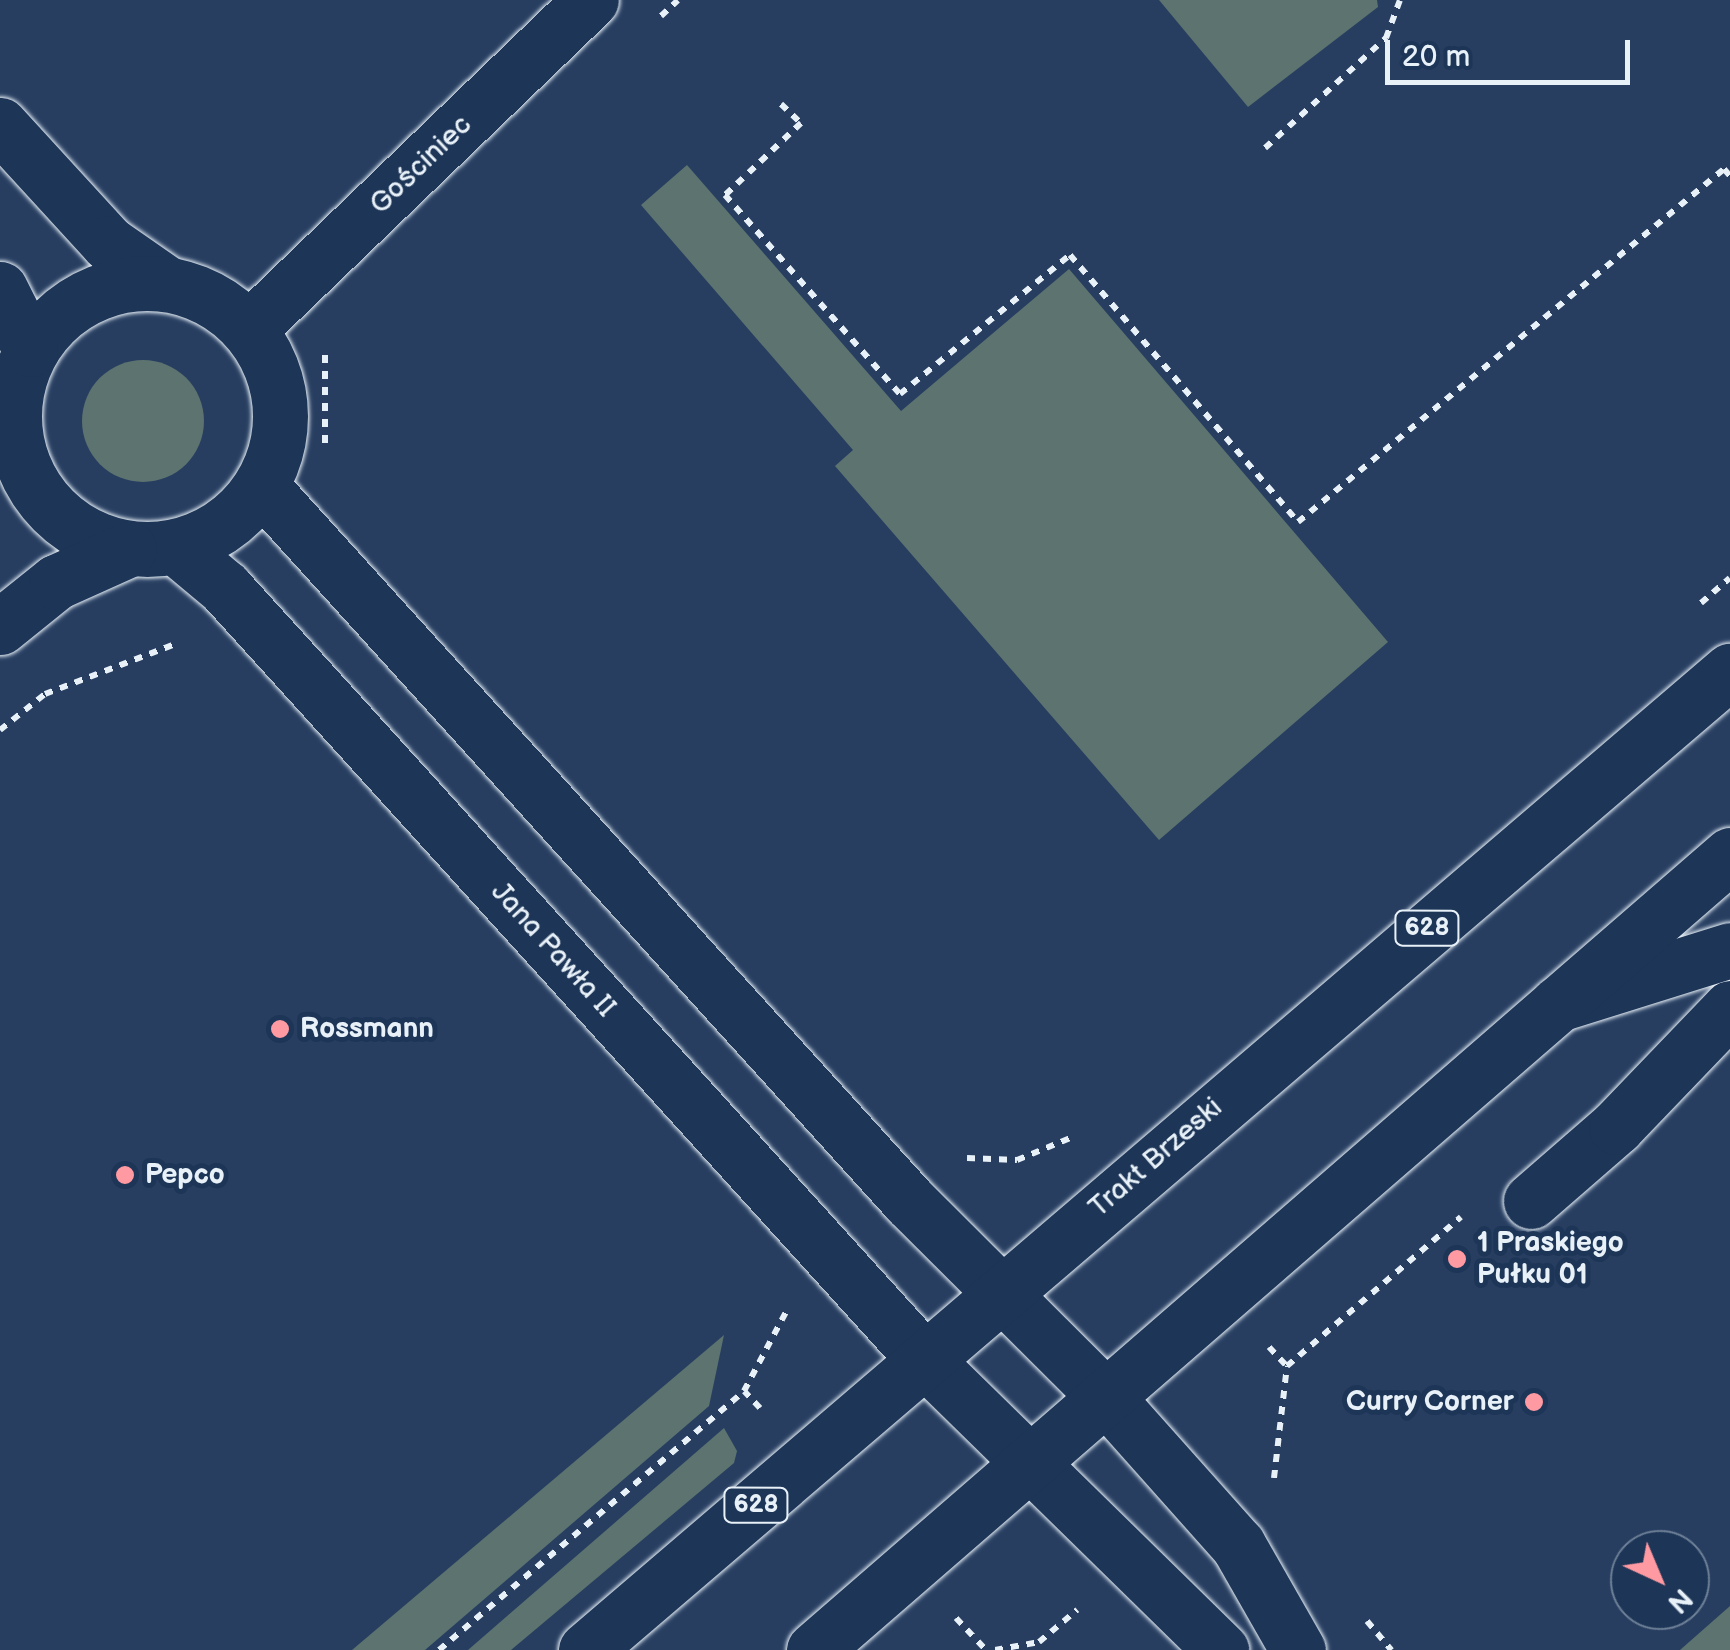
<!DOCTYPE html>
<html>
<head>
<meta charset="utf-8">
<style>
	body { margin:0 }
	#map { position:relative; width:1730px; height:1650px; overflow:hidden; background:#273e61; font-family:"Balsamiq Sans",sans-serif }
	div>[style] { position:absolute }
	.green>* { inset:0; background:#5c736f }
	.round { border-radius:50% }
	.path>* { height:6px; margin-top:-3px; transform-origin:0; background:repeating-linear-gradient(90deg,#e8f1f8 0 8px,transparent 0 16px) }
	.roads { filter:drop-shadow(0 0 2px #e8f1f8) drop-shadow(0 0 2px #e8f1f8) }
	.minor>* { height:55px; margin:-27.5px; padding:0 27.5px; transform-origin:27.5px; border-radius:27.5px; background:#1d3557 }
	.minor>.ring { margin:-27.5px; padding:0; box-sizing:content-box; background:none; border:55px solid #1d3557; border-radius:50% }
	.major>* { height:55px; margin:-27.5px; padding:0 27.5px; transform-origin:27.5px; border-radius:27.5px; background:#1d3557 }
	.dots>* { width:28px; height:28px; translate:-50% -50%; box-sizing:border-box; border:5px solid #1d3557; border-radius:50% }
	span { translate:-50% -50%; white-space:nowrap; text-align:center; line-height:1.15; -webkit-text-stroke:10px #1d3557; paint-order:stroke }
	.shield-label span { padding:2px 8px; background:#1d3557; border:2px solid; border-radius:8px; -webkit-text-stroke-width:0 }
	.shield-label { font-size:25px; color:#e8f1f8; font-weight:700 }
	.street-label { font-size:28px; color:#e8f1f8 }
	.poi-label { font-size:28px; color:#e8f1f8; font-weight:700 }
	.left { translate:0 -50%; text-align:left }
	.right { translate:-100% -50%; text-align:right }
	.north { position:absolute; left:1610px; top:1530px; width:100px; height:100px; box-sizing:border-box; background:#1d3557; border:2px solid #6e8097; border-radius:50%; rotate:136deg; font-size:28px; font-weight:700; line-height:40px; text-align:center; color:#e8f1f8 }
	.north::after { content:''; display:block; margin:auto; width:35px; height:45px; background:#ff9aa2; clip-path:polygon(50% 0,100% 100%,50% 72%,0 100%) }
	.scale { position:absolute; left:1385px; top:40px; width:245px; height:45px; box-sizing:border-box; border:5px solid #e8f1f8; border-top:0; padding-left:12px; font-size:30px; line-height:35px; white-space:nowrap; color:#e8f1f8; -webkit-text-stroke:8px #1d3557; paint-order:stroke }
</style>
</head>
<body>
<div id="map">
	<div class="green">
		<i style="clip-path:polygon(1159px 0,1377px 0,1378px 7px,1248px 107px)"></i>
		<i style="clip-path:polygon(687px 165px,901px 411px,1069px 269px,1388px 642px,1159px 840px,835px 466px,853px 450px,641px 205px)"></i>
		<i class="round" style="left:82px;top:360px;width:122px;height:122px"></i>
		<i style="clip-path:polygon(724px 1335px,709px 1406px,425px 1650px,352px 1650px)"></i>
		<i style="clip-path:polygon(724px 1428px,737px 1451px,734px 1463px,511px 1650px,468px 1650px)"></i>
		<i style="clip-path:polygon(1730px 1606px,1730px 1650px,1680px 1650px)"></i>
	</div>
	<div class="path">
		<i style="left:661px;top:16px;width:23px;rotate:-43deg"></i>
		<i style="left:781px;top:104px;width:28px;rotate:44deg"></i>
		<i style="left:801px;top:123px;width:105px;rotate:136.5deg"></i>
		<i style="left:725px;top:195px;width:265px;rotate:48.7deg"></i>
		<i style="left:900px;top:394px;width:220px;rotate:-39.3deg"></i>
		<i style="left:1070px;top:255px;width:351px;rotate:49.5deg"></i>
		<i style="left:1298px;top:522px;width:553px;rotate:-39.65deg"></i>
		<i style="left:1724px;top:169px;width:9px;rotate:49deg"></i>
		<i style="left:1265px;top:148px;width:164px;rotate:-42.3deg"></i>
		<i style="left:1386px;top:38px;width:40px;rotate:-69.8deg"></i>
		<i style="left:325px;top:355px;width:92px;rotate:90deg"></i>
		<i style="left:1701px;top:603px;width:38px;rotate:-41deg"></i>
		<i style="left:0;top:730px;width:58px;rotate:-38.7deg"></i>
		<i style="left:45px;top:694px;width:142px;rotate:-21deg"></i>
		<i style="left:967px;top:1158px;width:50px;rotate:2.3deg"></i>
		<i style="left:1017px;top:1160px;width:57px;rotate:-22.5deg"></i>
		<i style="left:1269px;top:1347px;width:26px;rotate:47deg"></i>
		<i style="left:760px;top:1408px;width:23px;rotate:-133deg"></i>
		<i style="left:744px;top:1391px;width:89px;rotate:-62deg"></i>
		<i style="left:1274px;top:1478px;width:113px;rotate:-83.4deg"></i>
		<i style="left:1287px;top:1366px;width:229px;rotate:-40.6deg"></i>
		<i style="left:956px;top:1618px;width:44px;rotate:46.8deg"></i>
		<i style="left:1367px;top:1621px;width:38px;rotate:50deg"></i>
		<i style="left:439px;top:1650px;width:400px;rotate:-40.3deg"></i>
		<i style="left:995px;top:1650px;width:45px;rotate:-10.3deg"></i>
		<i style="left:1039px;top:1642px;width:50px;rotate:-40.1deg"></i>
	</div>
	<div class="roads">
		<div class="minor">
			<i style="left:0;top:125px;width:160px;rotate:47.5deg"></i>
			<i style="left:108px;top:243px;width:68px;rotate:34.9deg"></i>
			<i class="ring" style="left:14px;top:283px;width:211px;height:211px"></i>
			<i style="left:0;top:289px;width:67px;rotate:63.4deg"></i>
			<i style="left:250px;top:328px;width:473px;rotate:-43.9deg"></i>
			<i style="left:261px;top:486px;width:965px;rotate:47.81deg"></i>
			<i style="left:909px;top:1201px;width:278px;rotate:44.9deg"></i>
			<i style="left:1106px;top:1397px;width:198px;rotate:48.3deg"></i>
			<i style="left:1238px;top:1545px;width:121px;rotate:60.3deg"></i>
			<i style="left:176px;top:547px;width:64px;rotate:39.9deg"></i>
			<i style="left:225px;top:588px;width:1041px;rotate:47.8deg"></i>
			<i style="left:924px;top:1359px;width:416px;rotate:44.4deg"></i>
			<i style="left:0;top:627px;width:72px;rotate:-38.8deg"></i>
			<i style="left:56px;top:582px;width:80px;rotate:-24.3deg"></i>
			<i style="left:1558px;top:1004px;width:180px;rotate:-17.4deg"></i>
			<i style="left:1531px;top:1201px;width:113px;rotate:-41deg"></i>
			<i style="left:1616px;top:1127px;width:165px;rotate:-46.2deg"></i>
		</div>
		<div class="major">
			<i style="left:586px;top:1650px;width:1506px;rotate:-40.56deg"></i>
			<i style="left:814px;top:1650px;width:1213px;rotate:-40.95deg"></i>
		</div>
	</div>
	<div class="dots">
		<i style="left:280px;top:1029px;background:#ff9aa2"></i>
		<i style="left:125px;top:1175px;background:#ff9aa2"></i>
		<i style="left:1457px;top:1259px;background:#ff9aa2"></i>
		<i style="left:1534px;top:1402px;background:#ff9aa2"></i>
	</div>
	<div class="shield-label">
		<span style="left:1427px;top:928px">628</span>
		<span style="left:756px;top:1505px">628</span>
	</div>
	<div class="street-label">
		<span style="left:421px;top:165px;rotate:-44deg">Gościniec</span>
		<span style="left:553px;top:950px;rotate:48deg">Jana Pawła II</span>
		<span style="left:1156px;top:1158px;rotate:-41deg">Trakt Brzeski</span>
	</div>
	<div class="poi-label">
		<span class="left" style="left:300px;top:1029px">Rossmann</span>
		<span class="left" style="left:145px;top:1175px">Pepco</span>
		<span class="left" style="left:1477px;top:1259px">1 Praskiego<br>Pułku 01</span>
		<span class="right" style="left:1514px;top:1402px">Curry Corner</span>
	</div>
	<div class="north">N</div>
	<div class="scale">20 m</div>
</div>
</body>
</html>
